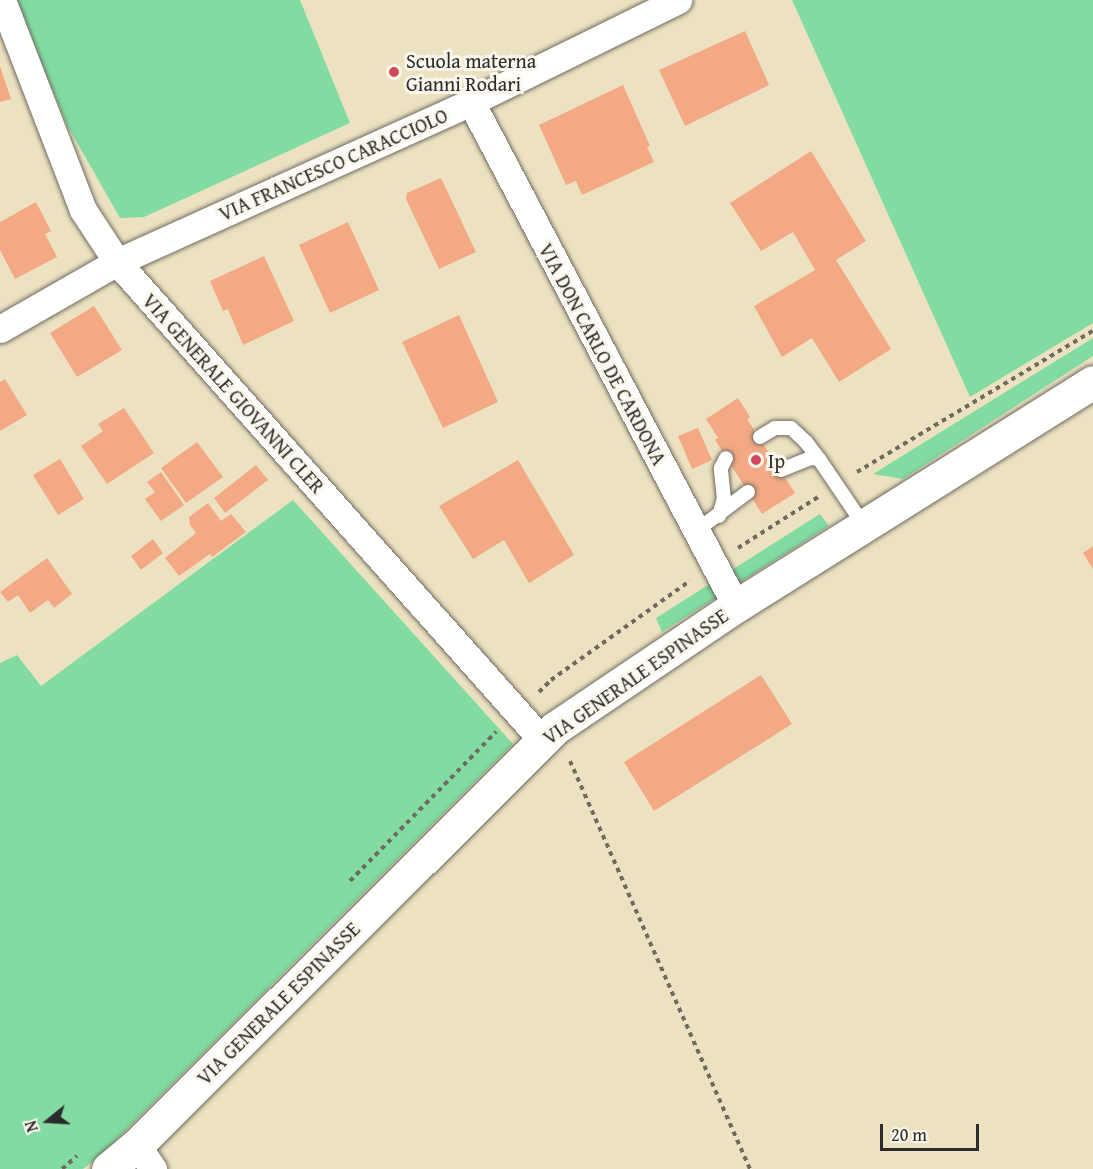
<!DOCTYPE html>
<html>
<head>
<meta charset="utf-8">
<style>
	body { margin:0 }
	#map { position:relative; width:1093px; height:1169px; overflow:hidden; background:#ece2c2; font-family:"Gentium Book Plus",serif }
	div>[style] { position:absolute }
	.green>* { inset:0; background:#82dca2 }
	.building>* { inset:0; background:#f2a984 }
	.path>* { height:4px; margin-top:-2px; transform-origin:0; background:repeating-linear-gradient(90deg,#6f6b60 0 4.5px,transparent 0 9px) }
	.roads { filter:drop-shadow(0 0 2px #6f6b60) drop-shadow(0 0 2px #6f6b60) }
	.lane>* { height:14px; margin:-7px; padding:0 7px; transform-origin:7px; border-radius:7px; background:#fff }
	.street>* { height:27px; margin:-13.5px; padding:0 13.5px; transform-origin:13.5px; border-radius:13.5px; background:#fff }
	.secondary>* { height:33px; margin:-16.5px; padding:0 16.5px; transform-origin:16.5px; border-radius:16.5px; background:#fff }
	.dots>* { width:16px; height:16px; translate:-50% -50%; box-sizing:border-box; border:3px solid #fbf7ec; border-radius:50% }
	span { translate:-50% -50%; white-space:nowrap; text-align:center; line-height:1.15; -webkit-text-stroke:6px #fbf7ec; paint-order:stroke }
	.poi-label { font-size:20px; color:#2b2b2b }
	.left { translate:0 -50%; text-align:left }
	.street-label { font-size:20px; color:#2b2b2b }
	.north { position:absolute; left:18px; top:1091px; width:60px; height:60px; -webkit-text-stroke:4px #fbf7ec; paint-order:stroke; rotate:252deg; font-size:16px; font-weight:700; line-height:24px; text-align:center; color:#2b2b2b }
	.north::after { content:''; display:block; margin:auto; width:21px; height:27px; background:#2b2b2b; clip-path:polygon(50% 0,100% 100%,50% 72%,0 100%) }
	.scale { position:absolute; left:880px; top:1124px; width:99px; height:27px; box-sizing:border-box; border:3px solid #2b2b2b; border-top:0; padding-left:8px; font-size:18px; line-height:21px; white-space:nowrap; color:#2b2b2b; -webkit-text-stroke:4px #fbf7ec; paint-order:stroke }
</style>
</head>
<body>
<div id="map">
	<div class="green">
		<i style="clip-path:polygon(15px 0,300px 0,350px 123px,144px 217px,120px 218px,67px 125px)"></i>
		<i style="clip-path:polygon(792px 0,1093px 0,1093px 323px,970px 397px)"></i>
		<i style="clip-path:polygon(1093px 338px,1093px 356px,903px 479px,873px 474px)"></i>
		<i style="clip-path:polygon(293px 500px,513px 744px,103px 1153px,83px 1169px,0 1169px,0 663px,17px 655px,41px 686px)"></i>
		<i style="clip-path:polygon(820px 514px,829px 526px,662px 632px,656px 618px)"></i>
	</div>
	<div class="building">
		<i style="clip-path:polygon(745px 31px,769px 85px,685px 126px,659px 70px)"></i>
		<i style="clip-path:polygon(0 66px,11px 99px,0 102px)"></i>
		<i style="clip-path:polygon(623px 85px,650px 146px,647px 147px,654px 162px,582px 195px,576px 181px,566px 185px,539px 125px)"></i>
		<i style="clip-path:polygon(811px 151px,866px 241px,836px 260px,891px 349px,839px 382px,812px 338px,782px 357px,754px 306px,815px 270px,793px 232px,761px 251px,730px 203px)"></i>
		<i style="clip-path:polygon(441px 178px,476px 252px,439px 269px,406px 199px,407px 193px)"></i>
		<i style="clip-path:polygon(36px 202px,51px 231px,45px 234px,57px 257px,15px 279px,0 250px,0 222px)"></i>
		<i style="clip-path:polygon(348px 222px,379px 290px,330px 313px,299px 245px)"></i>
		<i style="clip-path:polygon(264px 256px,294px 321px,243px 345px,228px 309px,223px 311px,210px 281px)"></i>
		<i style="clip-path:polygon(94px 306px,122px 350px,77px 377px,50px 333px)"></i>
		<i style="clip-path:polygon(459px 315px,498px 402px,443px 428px,402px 342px)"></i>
		<i style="clip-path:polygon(5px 379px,27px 415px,0 431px,0 382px)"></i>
		<i style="clip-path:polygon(738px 398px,750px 417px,747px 419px,795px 493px,762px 514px,715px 440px,718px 438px,706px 419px)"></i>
		<i style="clip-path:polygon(124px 408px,154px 453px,107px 484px,81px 446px,103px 431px,98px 424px)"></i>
		<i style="clip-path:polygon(698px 428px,712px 460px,692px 469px,678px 436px)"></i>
		<i style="clip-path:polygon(197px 442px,223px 477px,186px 503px,161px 468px)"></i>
		<i style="clip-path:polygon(60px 459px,84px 499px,58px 515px,33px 475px)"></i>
		<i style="clip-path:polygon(518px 460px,574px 555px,529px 583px,504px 540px,473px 559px,439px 506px)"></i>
		<i style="clip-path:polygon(256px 465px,268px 480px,225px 513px,214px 498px)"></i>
		<i style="clip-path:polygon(161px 472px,184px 505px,161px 521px,145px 499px,155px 492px,147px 482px)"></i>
		<i style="clip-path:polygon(208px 503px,221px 521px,231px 514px,246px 532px,212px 557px,210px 554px,179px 576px,165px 558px,196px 533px,190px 525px,189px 517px)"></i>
		<i style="clip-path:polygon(153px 539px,163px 553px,141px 570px,131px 556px)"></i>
		<i style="clip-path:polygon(1093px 546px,1093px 569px,1083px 553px)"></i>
		<i style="clip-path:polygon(47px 558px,72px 594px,54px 608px,48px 600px,30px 613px,18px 595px,8px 602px,0 592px)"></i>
		<i style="clip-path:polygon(761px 675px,792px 724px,654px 811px,624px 762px)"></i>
	</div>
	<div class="path">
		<i style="left:857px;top:472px;width:275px;rotate:-30.9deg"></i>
		<i style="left:738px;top:548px;width:95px;rotate:-32.5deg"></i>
		<i style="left:539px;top:692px;width:17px;rotate:-45deg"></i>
		<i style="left:551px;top:680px;width:171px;rotate:-35.5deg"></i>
		<i style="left:570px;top:761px;width:446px;rotate:66.2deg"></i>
		<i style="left:350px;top:881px;width:209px;rotate:-45.6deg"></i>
		<i style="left:62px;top:1169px;width:20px;rotate:-41deg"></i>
	</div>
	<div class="roads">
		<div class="lane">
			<i style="left:760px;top:437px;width:17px;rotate:-31deg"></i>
			<i style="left:775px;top:428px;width:16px"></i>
			<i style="left:791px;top:428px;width:21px;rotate:43deg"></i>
			<i style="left:806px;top:442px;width:21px;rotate:53deg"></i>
			<i style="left:781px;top:470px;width:32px;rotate:-22deg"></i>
			<i style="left:811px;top:458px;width:8px;rotate:7deg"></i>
			<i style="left:819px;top:459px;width:82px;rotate:55.9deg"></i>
			<i style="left:719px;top:516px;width:18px;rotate:-74deg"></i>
			<i style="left:724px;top:499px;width:31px;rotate:-96deg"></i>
			<i style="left:721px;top:468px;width:11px;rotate:-63deg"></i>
			<i style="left:696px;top:531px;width:65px;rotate:-36.9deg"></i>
		</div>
		<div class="street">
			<i style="left:2px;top:0;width:225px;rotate:68.9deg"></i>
			<i style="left:83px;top:210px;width:62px;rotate:56.8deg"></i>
			<i style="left:117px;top:262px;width:640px;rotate:48.36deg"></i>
			<i style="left:471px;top:102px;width:569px;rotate:62.26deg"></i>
			<i style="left:0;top:329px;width:135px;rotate:-29.8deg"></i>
			<i style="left:117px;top:262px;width:388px;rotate:-24.3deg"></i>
			<i style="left:471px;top:102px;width:231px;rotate:-26.2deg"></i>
			<i style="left:137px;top:1145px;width:29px;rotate:56deg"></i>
		</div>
		<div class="secondary">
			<i style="left:108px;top:1169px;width:38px;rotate:-40deg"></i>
			<i style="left:137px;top:1145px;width:590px;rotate:-44.93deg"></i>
			<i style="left:555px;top:728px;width:218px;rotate:-34deg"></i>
			<i style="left:736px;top:606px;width:421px;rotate:-32.1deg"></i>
		</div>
	</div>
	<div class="dots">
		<i style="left:394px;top:72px;background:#d1495b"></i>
		<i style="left:756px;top:460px;background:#d1495b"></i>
	</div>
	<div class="poi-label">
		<span class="left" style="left:406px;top:72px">Scuola materna<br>Gianni Rodari</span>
		<span class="left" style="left:768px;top:460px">Ip</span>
	</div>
	<div class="street-label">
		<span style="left:333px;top:164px;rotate:-24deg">VIA FRANCESCO CARACCIOLO</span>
		<span style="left:603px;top:354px;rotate:62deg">VIA DON CARLO DE CARDONA</span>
		<span style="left:234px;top:393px;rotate:48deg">VIA GENERALE GIOVANNI CLER</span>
		<span style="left:635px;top:676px;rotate:-35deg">VIA GENERALE ESPINASSE</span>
		<span style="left:278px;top:1003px;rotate:-45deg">VIA GENERALE ESPINASSE</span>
	</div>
	<div class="north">N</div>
	<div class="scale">20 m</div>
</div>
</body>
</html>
